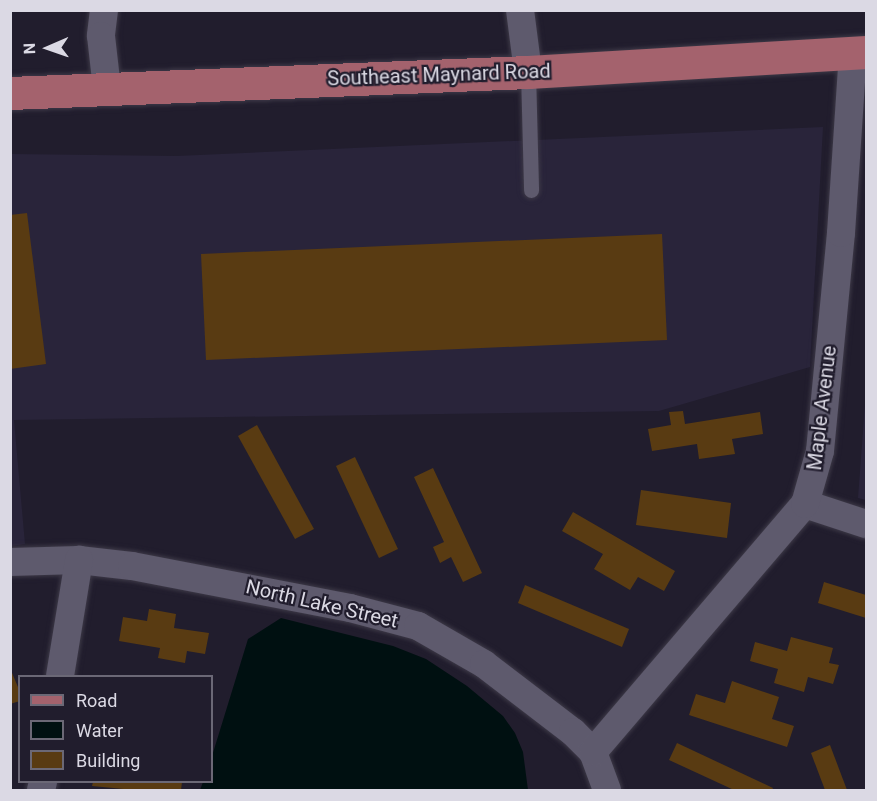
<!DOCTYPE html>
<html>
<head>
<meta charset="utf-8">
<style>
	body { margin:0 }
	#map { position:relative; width:877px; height:801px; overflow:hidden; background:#211d2d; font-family:Roboto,sans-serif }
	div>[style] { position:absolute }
	.built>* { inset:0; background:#29243a }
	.water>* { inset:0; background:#001011 }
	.building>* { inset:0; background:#593b12 }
	.roads { filter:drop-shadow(0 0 2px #3d3947) drop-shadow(0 0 2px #3d3947) }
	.service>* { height:15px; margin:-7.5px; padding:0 7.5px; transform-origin:7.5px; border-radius:7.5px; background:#5e5a6d }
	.minor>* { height:28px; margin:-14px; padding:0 14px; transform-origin:14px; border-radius:14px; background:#5e5a6d }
	.primary>* { height:33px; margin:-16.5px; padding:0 16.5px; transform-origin:16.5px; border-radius:16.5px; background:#a4626d }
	span { translate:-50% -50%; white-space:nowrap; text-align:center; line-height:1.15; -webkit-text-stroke:4.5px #211d2d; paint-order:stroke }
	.street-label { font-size:20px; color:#dbd9e4 }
	.frame { position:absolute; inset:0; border:12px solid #dbd9e4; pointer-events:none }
	.legend { position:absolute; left:18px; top:675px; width:195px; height:108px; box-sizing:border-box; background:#211d2d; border:2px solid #6b6876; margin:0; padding:8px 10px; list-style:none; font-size:18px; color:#dbd9e4 }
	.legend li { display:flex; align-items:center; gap:12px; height:30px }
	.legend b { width:30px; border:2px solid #6b6876 }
	.north { position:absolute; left:18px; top:18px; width:60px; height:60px; -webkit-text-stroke:4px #211d2d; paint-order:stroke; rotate:268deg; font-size:16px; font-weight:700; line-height:24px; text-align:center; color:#dbd9e4 }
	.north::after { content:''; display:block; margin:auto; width:21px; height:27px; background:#dbd9e4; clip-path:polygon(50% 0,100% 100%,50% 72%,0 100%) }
</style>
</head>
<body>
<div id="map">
	<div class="built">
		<i style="clip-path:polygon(823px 127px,810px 367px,659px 411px,14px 420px,25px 544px,11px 546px,11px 154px,177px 156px)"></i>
		<i style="clip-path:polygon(866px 391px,866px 500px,858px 498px)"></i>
	</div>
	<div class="water">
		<i style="clip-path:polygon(281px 618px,393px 646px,426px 659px,467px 686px,503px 716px,515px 733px,523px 752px,528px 790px,200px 790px,203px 782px,212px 782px,212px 756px,248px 639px)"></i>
	</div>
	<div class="building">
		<i style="clip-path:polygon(27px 213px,46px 364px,10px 369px,10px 215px)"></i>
		<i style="clip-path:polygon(662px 234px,667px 340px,206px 360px,201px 254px)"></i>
		<i style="clip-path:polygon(683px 411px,685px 424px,760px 412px,763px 434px,732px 439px,735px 454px,699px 459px,697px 444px,652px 451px,648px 429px,671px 425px,669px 412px)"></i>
		<i style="clip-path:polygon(257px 425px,314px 529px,295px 539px,238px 436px)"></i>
		<i style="clip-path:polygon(355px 457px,398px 549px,379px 558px,336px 466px)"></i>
		<i style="clip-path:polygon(433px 468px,482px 573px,463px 582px,451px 557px,440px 563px,433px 547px,444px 542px,414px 477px)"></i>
		<i style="clip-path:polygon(641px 490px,731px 503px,727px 538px,636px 525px)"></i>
		<i style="clip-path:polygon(573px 512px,675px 571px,664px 591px,638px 577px,630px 590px,594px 569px,603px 554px,562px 531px)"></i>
		<i style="clip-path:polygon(824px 582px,866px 595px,866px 618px,818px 603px)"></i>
		<i style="clip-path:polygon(525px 585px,629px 629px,622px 647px,518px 603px)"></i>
		<i style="clip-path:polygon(149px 609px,176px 614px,174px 628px,209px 633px,205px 654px,187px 651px,185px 663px,158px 658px,160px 648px,119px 641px,123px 617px,147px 621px)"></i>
		<i style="clip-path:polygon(791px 637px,833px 648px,829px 663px,839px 665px,833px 684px,808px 677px,804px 692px,774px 683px,778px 669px,750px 661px,755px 642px,787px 651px)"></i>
		<i style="clip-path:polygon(10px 668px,20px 692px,20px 701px,10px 704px)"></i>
		<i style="clip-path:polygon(732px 681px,779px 697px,772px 719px,794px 726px,787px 747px,689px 715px,696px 694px,725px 703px)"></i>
		<i style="clip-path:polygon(677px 743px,773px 788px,772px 790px,734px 790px,669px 760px)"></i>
		<i style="clip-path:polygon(830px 745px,847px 790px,825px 790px,811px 753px)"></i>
		<i style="clip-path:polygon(93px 782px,182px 782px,181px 790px,134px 790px,92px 786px)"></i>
	</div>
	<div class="roads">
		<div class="service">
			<i style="left:528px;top:72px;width:118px;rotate:88.5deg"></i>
		</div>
		<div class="minor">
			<i style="left:104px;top:10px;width:26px;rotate:97deg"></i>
			<i style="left:101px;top:36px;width:53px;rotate:83.5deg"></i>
			<i style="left:520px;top:10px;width:63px;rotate:82.6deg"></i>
			<i style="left:805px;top:504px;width:64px;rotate:18.2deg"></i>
			<i style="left:10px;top:562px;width:69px;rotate:-1.7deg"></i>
			<i style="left:79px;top:560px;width:53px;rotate:6.5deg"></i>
			<i style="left:132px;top:566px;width:222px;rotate:10.9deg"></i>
			<i style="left:350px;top:608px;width:70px;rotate:14.8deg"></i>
			<i style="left:418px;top:626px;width:76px;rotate:29.9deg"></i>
			<i style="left:484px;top:664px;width:112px;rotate:37.4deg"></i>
			<i style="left:573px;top:732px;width:28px;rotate:45deg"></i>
			<i style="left:60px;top:676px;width:118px;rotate:-80.7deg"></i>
			<i style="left:41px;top:790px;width:8px;rotate:-76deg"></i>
			<i style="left:607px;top:790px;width:40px;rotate:-110.2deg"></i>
			<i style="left:593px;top:752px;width:326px;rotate:-49.5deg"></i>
			<i style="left:805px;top:504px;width:55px;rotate:-74.2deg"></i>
			<i style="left:820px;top:451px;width:219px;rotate:-84.5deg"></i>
			<i style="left:841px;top:233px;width:181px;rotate:-86.2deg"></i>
		</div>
		<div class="primary">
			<i style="left:10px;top:93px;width:518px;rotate:-2.32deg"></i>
			<i style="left:528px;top:72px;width:339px;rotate:-3.4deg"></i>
		</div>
	</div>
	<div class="street-label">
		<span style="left:439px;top:75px;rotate:-2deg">Southeast Maynard Road</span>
		<span style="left:822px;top:408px;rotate:-83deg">Maple Avenue</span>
		<span style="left:322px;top:604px;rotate:13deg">North Lake Street</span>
	</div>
	<div class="frame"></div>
	<ul class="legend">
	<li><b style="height:8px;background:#a4626d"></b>Road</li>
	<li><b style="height:16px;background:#001011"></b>Water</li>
	<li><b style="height:16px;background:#593b12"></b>Building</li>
	</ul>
	<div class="north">N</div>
</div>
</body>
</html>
